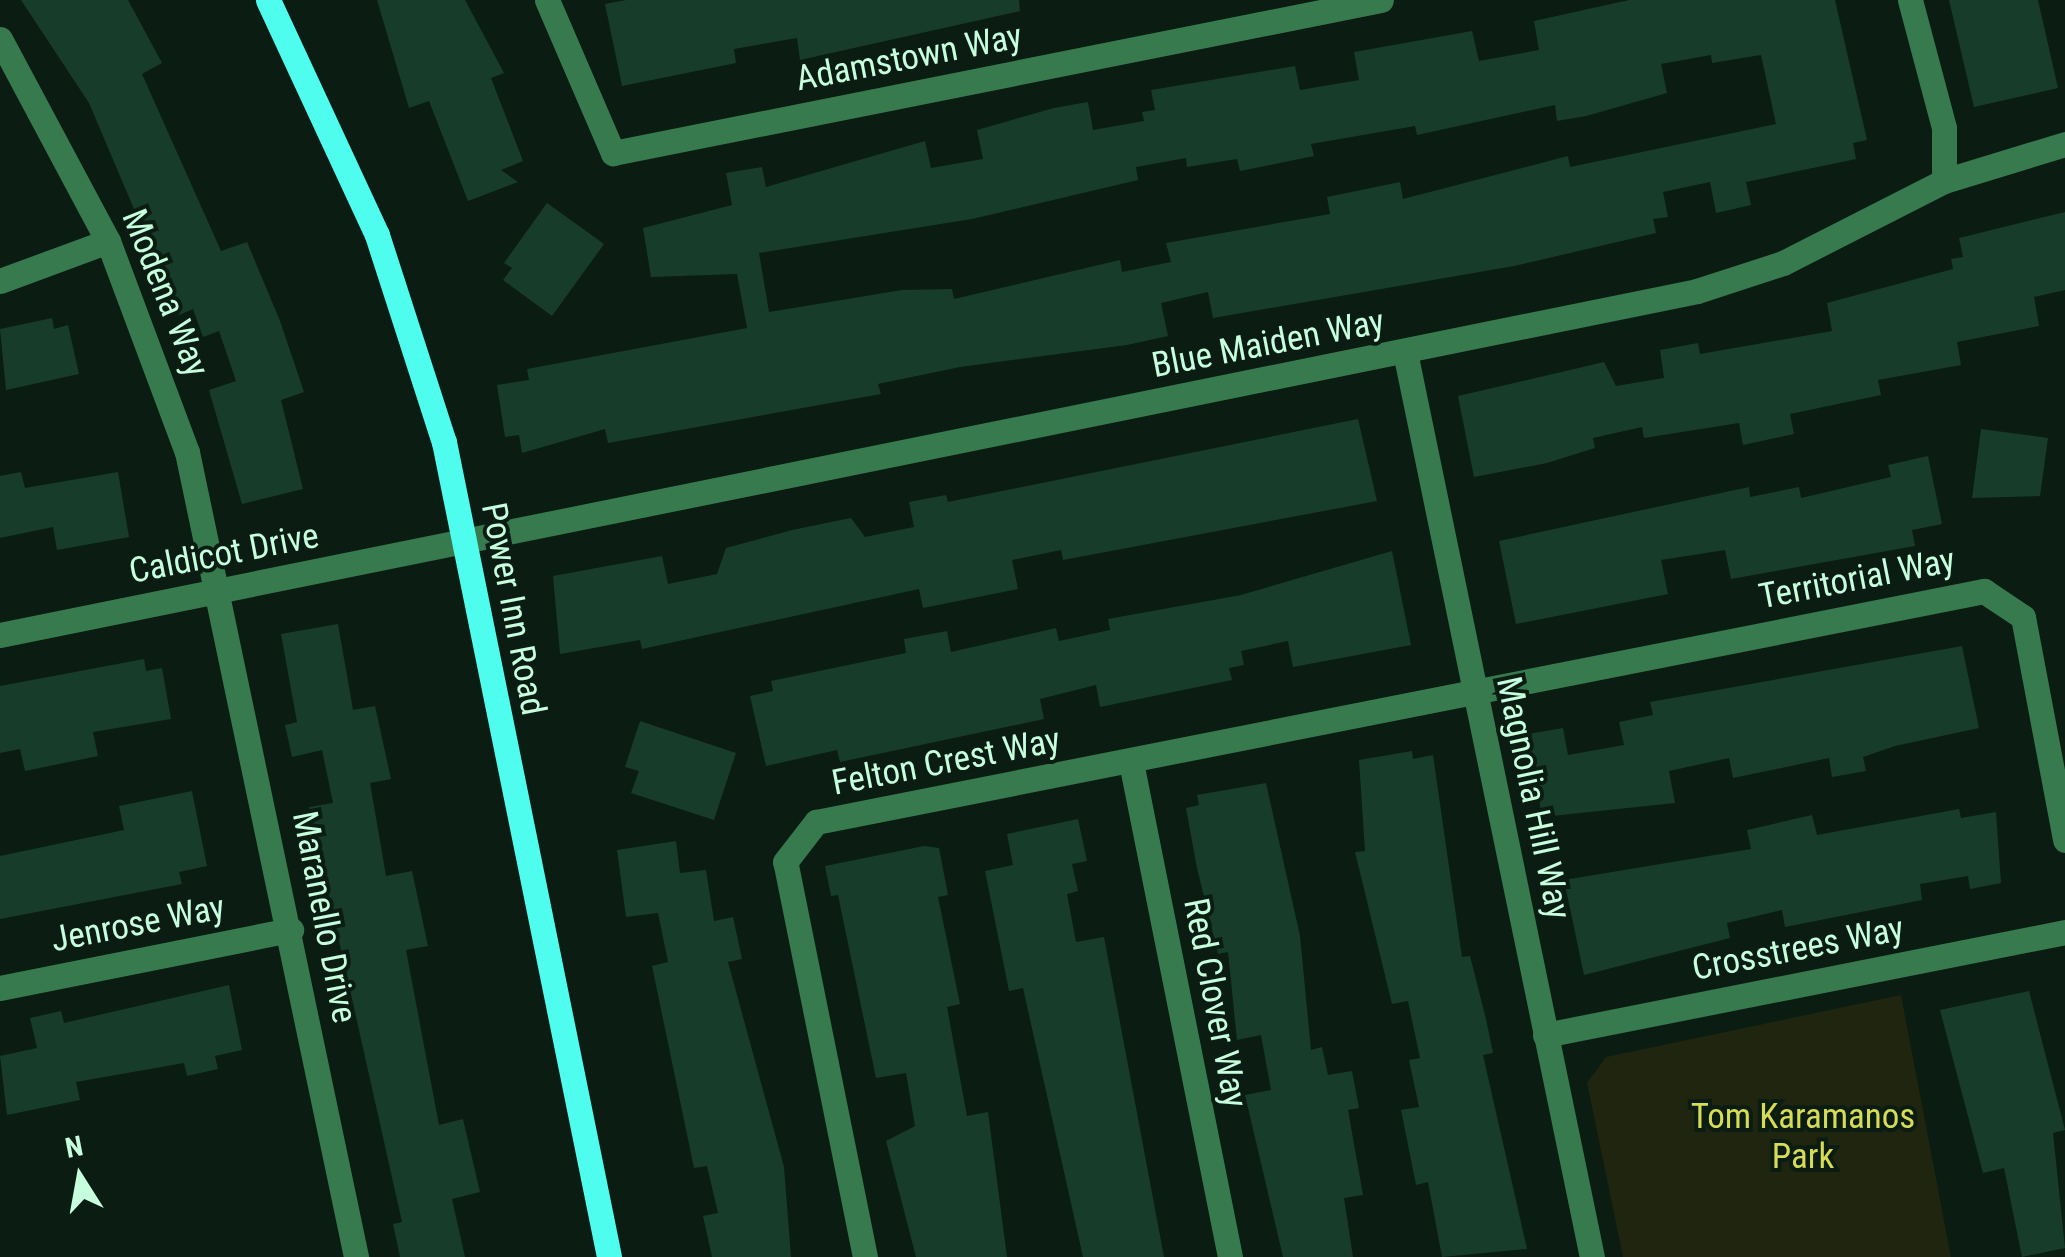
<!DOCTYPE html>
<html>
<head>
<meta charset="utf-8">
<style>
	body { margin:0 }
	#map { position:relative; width:2065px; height:1257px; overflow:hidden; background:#0b1c13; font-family:"Roboto Condensed",sans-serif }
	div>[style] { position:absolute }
	.green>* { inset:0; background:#1f250e }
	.building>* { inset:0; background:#183c2a }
	.minor>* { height:25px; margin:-12.5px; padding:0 12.5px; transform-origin:12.5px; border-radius:12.5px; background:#377a4d }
	.major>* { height:25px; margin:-12.5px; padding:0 12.5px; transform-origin:12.5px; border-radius:12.5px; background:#4ffdef }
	span { translate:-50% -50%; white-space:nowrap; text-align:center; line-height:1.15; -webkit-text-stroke:8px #0b1c13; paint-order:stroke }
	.street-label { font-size:35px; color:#c7fede }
	.park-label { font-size:35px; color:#d6dc55 }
	.north { position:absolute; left:30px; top:1127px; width:100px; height:100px; -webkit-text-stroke:8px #0b1c13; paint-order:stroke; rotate:349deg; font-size:28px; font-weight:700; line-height:40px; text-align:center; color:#c7fede }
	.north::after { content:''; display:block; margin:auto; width:35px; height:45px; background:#c7fede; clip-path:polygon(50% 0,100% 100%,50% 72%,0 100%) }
</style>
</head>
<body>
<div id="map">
	<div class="green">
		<i style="clip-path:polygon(1901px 995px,1951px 1257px,1623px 1257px,1587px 1083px,1606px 1057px)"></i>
	</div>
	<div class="building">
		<i style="clip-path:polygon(21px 0,128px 0,162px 63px,142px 74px,221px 251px,247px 242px,280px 321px,304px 392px,281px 400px,303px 489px,242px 504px,209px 390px,236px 381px,219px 331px,203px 337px,193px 309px,179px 315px,89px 103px)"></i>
		<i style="clip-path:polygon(377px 0,465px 0,504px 73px,491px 78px,523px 161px,501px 170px,518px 182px,468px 201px,429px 101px,409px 108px)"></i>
		<i style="clip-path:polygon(626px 0,1019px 0,1020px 11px,800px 60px,797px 38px,734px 49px,736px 63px,622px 86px,605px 4px)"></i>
		<i style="clip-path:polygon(evenodd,1629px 0,1835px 0,1867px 140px,1853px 143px,1856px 159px,1746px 182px,1751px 205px,1716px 213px,1710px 182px,1663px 192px,1668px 217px,1653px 219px,1656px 233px,1514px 266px,1213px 318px,1208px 292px,1161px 303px,1168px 336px,1127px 345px,960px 367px,878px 384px,881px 394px,608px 443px,605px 429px,522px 453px,519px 435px,505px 437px,497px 385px,529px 380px,527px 369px,747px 328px,737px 274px,651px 277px,643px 228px,732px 205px,726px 173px,762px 167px,766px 187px,925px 141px,931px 168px,983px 159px,977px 130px,1054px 108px,1088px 102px,1093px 130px,1144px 121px,1142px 112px,1155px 110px,1151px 90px,1295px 66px,1300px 90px,1359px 80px,1354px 52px,1472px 31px,1479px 61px,1539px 50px,1534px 21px,1629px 0,1711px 55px,1712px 63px,1761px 55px,1776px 124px,1570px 167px,1568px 156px,1403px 199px,1400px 182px,1327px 197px,1330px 214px,1166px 243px,1171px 262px,1122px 272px,1120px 260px,954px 299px,952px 289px,902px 290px,769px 312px,759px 253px,972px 219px,1138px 180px,1136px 167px,1186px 158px,1187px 167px,1237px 159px,1240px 171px,1314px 156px,1311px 144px,1415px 126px,1417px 135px,1555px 105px,1557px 121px,1586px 116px,1667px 93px,1661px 64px,1711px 55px)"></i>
		<i style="clip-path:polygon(1949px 0,2038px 0,2058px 88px,1974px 107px)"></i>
		<i style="clip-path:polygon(547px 203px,604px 244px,552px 316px,503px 280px,512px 268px,504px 263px)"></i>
		<i style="clip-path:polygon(2065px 212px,2065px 290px,2034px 297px,2039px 326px,1957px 342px,1961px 365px,1878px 380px,1881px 395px,1790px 414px,1794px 434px,1743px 445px,1739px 423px,1644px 438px,1642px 427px,1593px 438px,1595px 448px,1547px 463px,1474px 477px,1458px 396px,1604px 362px,1616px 386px,1664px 378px,1660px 350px,1698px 343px,1700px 354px,1832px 331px,1827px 303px,1953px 269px,1951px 259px,1963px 257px,1959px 238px)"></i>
		<i style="clip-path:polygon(52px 318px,54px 329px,68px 325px,79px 374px,6px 390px,0 329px)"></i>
		<i style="clip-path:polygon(1358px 419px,1377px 501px,1063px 560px,1061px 550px,1012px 560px,1018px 589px,923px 608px,919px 589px,642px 649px,640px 640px,560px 654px,553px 576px,662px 556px,668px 584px,717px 574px,726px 548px,792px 530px,851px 518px,865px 537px,914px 527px,909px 502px,946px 495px,948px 502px)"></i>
		<i style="clip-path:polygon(1981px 429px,2048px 438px,2040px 496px,1972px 498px)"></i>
		<i style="clip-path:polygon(1928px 456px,1942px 524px,1912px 530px,1915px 546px,1731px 579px,1725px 550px,1661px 560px,1668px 594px,1516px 624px,1499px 541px,1749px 487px,1750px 497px,1799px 487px,1801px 498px,1891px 477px,1888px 465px)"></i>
		<i style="clip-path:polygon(21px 472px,25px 488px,118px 472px,129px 537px,57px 550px,53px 527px,0 538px,0 476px)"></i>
		<i style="clip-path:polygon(1392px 551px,1411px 645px,1293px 667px,1288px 641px,1241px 651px,1244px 665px,1229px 668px,1232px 680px,1100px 707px,1096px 685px,1040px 699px,1044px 719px,840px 762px,837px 750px,766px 766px,750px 696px,773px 691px,771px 681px,906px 653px,904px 639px,947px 631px,951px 652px,1056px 628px,1059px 641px,1110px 630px,1108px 619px,1241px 595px)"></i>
		<i style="clip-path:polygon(338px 624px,353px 710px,375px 706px,391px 779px,370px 783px,386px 876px,412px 871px,428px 946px,406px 950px,439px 1125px,463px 1119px,480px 1192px,452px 1199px,465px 1257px,400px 1257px,393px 1224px,402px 1222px,309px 807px,333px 803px,322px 750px,292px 757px,285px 725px,297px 722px,281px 634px)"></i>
		<i style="clip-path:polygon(1962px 646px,1979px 728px,1895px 746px,1863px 757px,1866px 771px,1832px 777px,1829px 758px,1733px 778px,1729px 758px,1669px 771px,1675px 803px,1542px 817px,1528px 734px,1563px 728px,1568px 755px,1624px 745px,1619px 722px,1653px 715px,1650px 702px)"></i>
		<i style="clip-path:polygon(144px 659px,146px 671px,162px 668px,171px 719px,93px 732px,98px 756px,25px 771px,20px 749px,0 753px,0 686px)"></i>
		<i style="clip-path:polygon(640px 721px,736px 753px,714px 820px,631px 793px,639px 771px,625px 767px)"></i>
		<i style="clip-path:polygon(1412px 751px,1413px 759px,1433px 755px,1462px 957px,1470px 956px,1486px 1019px,1493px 1053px,1483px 1055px,1527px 1249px,1442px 1257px,1428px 1182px,1416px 1185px,1401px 1110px,1419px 1107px,1409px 1060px,1420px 1058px,1408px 1001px,1392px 1004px,1355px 852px,1365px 851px,1359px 760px)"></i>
		<i style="clip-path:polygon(1266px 783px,1300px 936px,1311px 1050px,1322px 1047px,1328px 1075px,1352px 1071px,1359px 1108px,1348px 1110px,1363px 1195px,1344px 1198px,1353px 1257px,1283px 1257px,1245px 1095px,1271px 1090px,1261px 1035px,1237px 1040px,1228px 952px,1218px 954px,1197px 868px,1186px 808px,1199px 805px,1197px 795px)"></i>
		<i style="clip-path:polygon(192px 791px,207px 866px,179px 872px,182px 884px,0 919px,0 856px,124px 830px,119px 806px)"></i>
		<i style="clip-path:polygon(1959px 809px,1961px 818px,1996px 812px,2001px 883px,1970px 889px,1968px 876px,1920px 884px,1922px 900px,1785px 927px,1782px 910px,1727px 923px,1730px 938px,1584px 975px,1564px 880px,1751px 849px,1747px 830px,1812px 815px,1817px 835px)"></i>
		<i style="clip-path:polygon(1078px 819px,1087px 861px,1072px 864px,1078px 891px,1067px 894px,1076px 942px,1104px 937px,1164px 1257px,1083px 1257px,1023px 988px,1009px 991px,985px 871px,1013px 865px,1007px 834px)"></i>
		<i style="clip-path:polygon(676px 841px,680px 873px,706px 870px,714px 921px,733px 917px,742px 959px,728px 962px,784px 1167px,791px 1257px,712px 1257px,703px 1216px,718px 1213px,707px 1166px,694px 1168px,652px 966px,668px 962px,658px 913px,626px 917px,617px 850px)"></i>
		<i style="clip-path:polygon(924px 846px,939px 848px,948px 895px,938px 897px,960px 1004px,947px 1007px,967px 1116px,988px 1112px,1007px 1257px,916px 1257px,886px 1141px,915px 1126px,906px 1073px,876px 1078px,838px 895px,831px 896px,825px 866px)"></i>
		<i style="clip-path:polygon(229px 985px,242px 1050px,215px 1056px,218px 1069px,187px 1076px,184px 1063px,76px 1082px,80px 1100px,7px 1115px,0 1056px,37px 1048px,30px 1018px,61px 1011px,64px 1023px)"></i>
		<i style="clip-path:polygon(2029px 991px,2065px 1130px,2053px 1133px,2065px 1248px,2022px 1257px,2004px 1168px,1983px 1173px,1940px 1010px)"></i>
	</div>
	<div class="minor">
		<i style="left:547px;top:0;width:167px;rotate:66.7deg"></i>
		<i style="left:613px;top:153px;width:783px;rotate:-11.27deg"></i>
		<i style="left:1910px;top:0;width:132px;rotate:75.1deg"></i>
		<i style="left:1944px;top:128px;width:53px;rotate:90deg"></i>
		<i style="left:0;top:39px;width:229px;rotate:61.9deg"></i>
		<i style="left:108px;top:241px;width:225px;rotate:69.5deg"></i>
		<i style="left:187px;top:452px;width:823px;rotate:78.14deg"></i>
		<i style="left:0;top:281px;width:115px;rotate:-20.3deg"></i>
		<i style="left:1405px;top:352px;width:924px;rotate:78.33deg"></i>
		<i style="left:0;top:635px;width:1732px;rotate:-11.46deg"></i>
		<i style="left:1697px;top:291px;width:90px;rotate:-18deg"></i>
		<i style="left:1783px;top:263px;width:181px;rotate:-27deg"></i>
		<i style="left:1944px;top:181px;width:127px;rotate:-17deg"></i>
		<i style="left:1131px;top:762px;width:505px;rotate:78.69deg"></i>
		<i style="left:0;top:988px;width:297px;rotate:-11.3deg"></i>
		<i style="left:1545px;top:1035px;width:530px;rotate:-11.2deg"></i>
		<i style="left:865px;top:1257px;width:403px;rotate:-101.4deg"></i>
		<i style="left:785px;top:862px;width:51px;rotate:-52.2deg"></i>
		<i style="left:816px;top:822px;width:1191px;rotate:-11.19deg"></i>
		<i style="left:1984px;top:591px;width:47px;rotate:33.7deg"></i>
		<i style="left:2023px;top:617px;width:227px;rotate:79.3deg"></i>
	</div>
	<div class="major">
		<i style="left:268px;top:0;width:259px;rotate:65.1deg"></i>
		<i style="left:377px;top:235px;width:218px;rotate:72.1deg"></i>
		<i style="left:444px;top:442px;width:832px;rotate:78.55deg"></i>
	</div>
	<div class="street-label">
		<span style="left:909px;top:58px;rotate:-11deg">Adamstown Way</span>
		<span style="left:165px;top:293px;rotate:68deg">Modena Way</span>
		<span style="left:1268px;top:344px;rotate:-11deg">Blue Maiden Way</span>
		<span style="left:224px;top:554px;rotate:-11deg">Caldicot Drive</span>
		<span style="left:1857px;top:579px;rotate:-11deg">Territorial Way</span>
		<span style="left:513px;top:609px;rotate:79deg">Power Inn Road</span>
		<span style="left:946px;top:762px;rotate:-11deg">Felton Crest Way</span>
		<span style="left:1533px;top:798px;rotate:78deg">Magnolia Hill Way</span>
		<span style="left:324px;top:917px;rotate:79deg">Maranello Drive</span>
		<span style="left:138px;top:924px;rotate:-11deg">Jenrose Way</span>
		<span style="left:1798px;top:949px;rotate:-11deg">Crosstrees Way</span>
		<span style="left:1215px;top:1003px;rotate:79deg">Red Clover Way</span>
	</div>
	<div class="park-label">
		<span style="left:1803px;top:1137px">Tom Karamanos<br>Park</span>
	</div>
	<div class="north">N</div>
</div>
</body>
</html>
